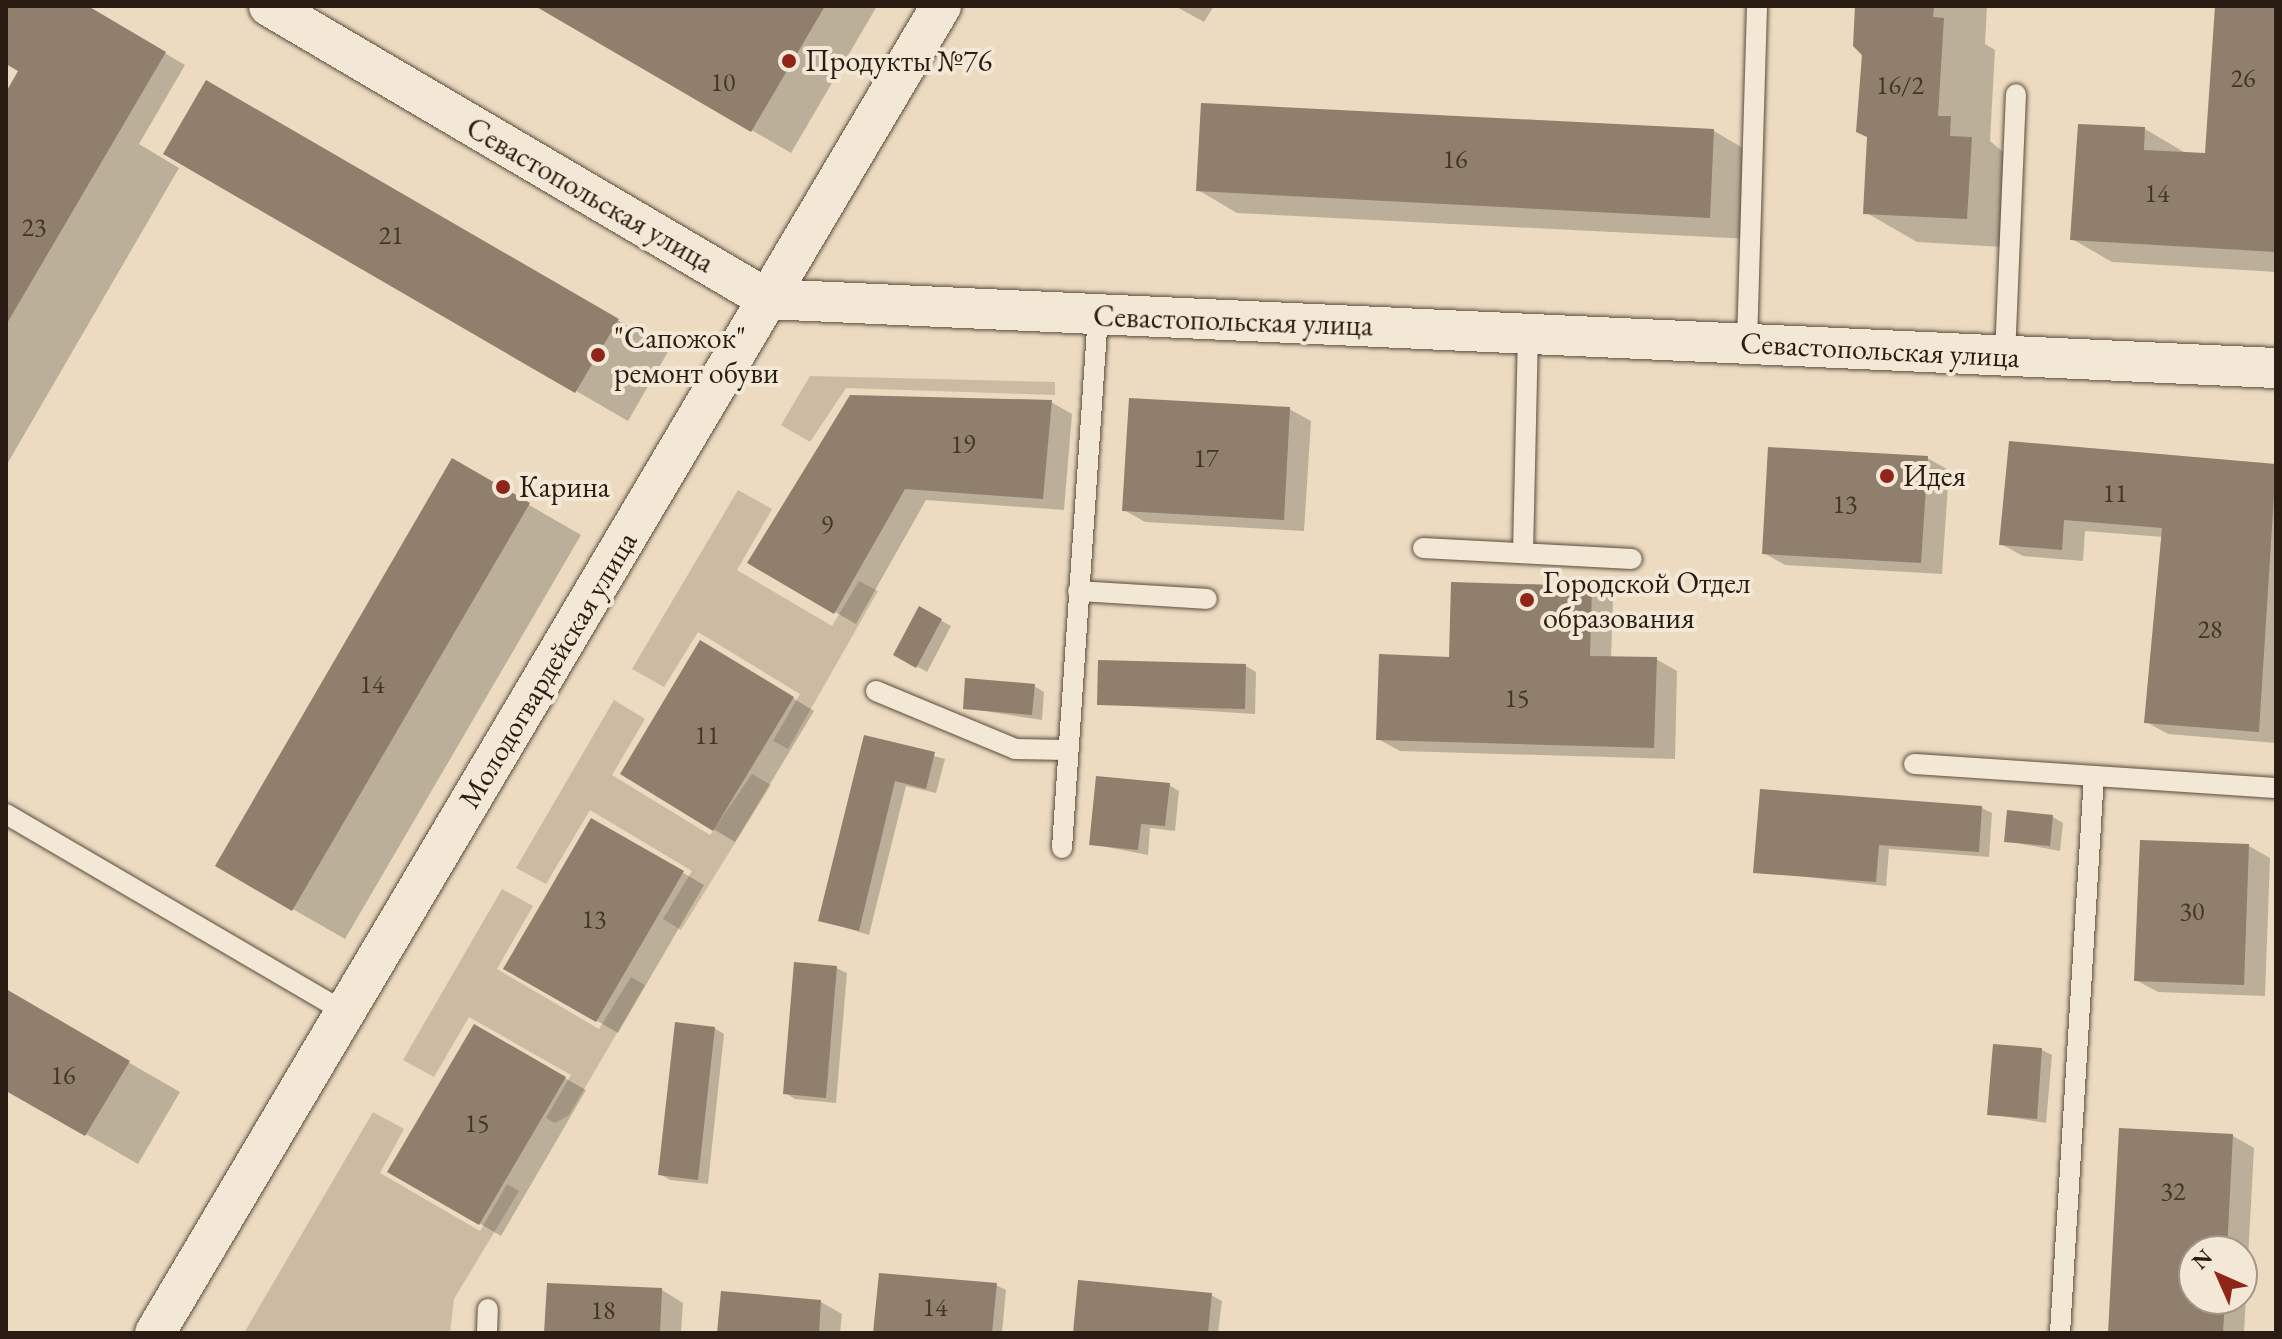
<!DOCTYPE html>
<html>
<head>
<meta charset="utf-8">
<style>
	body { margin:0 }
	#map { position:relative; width:2282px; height:1339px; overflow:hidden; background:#ecdbc0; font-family:"EB Garamond",serif }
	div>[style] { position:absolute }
	.green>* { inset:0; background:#cbbba2 }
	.shadow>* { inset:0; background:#0003 }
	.building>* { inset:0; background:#8f7f6c }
	.roads { filter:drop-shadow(0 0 2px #5a4c3e) drop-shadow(0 0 2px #5a4c3e) }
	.service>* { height:20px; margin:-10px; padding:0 10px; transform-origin:10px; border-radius:10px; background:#f3e8d6 }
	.minor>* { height:40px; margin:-20px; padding:0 20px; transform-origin:20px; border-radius:20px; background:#f3e8d6 }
	.dots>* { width:22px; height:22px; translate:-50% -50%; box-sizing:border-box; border:4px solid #f3e8d6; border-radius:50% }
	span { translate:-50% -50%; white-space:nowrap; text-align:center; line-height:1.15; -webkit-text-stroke:8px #f3e8d6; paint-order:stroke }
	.number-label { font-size:26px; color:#433528 }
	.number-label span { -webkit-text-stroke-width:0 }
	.poi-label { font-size:30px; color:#2a1c12 }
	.left { translate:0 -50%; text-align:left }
	.street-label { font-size:30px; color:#2a1c12 }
	.frame { position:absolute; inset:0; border:8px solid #2a1c12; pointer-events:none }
	.north { position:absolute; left:2178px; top:1235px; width:80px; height:80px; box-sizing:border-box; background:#f3e8d6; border:2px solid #a39688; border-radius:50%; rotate:315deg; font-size:22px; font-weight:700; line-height:32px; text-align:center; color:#2a1c12 }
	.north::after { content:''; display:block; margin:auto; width:28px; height:36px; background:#8f2418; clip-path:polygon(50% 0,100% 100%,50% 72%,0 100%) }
</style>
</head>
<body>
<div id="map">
	<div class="green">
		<i style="clip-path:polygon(810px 376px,1055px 382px,1055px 395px,846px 388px,810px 442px,781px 425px)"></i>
		<i style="clip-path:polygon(738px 490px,772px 509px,737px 570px,832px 626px,859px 581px,878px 591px,788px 749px,773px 741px,800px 694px,698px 632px,664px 687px,632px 669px)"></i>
		<i style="clip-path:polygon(614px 700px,645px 719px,612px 775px,710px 835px,752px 774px,771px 785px,681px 930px,663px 919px,692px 871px,590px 810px,546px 884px,516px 868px)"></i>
		<i style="clip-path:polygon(502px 889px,533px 906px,497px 969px,599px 1029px,631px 977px,645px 985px,569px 1115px,555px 1123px,546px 1118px,571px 1075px,469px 1017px,434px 1077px,403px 1060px)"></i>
		<i style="clip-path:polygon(373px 1112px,404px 1129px,380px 1173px,480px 1231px,507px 1184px,519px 1191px,454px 1299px,450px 1333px,244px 1333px)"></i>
	</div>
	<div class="shadow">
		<i style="clip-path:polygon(6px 6px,84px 6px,185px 65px,139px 144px,179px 168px,6px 466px,6px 96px,20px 71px,6px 62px)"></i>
		<i style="clip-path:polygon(539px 6px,877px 6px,791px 153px)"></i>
		<i style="clip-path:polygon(1175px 6px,1214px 6px,1204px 22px)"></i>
		<i style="clip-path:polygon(1857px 6px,1987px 6px,1985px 44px,1995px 50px,1990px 141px,2023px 169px,2019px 248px,1917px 242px,1865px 212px,1869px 137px)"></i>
		<i style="clip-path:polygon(2217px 6px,2276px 6px,2276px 272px,2112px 262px,2072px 239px,2145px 129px,2184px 152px,2207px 155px)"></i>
		<i style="clip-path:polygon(207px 82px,669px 350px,628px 421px,166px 153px)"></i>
		<i style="clip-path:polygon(1714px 131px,1753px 154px,1749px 239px,1237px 213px,1198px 190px)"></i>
		<i style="clip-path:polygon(1051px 402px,1072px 414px,1064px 510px,926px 500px,856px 624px,750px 563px)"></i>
		<i style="clip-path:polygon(1289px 409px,1311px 421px,1304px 531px,1145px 522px,1124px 510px)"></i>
		<i style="clip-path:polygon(2011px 443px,2276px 466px,2276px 743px,2168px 734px,2146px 722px,2163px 537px,2085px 531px,2083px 561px,2023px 556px,2001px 544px)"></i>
		<i style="clip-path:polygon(1927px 458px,1949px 470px,1942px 574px,1785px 565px,1764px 553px)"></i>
		<i style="clip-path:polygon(453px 461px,581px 535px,345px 939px,218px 866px)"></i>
		<i style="clip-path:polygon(1591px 588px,1613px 600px,1611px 658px,1656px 659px,1677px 671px,1675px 759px,1400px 751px,1378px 739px,1451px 659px)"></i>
		<i style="clip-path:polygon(920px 609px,951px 626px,927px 672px,895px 654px)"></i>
		<i style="clip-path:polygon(722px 655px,814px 711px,735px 842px,622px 774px)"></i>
		<i style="clip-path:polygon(1246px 666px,1256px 672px,1255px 714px,1099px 704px)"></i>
		<i style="clip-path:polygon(1034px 686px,1044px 692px,1042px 720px,965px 708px)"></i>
		<i style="clip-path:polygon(866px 737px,945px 759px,936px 793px,906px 786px,869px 935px,821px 920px)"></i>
		<i style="clip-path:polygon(1169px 785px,1179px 791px,1175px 831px,1150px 828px,1148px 855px,1091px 844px)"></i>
		<i style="clip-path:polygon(1982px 808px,1992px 813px,1989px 857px,1889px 849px,1886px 886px,1755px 871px)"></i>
		<i style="clip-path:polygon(2053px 817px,2063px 823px,2060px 851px,2006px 841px)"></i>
		<i style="clip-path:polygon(592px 820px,704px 885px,618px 1033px,506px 968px)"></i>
		<i style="clip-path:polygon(2249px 846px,2270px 858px,2265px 996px,2158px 992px,2136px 980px)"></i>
		<i style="clip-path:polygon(836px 968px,847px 973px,836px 1103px,795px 1099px,785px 1093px)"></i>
		<i style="clip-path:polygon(6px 992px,180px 1092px,138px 1164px,6px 1088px)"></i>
		<i style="clip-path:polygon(474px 1027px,586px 1090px,501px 1236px,390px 1171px)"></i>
		<i style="clip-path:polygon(714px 1028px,724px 1034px,708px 1184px,670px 1180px,660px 1174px)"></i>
		<i style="clip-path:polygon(2042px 1050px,2052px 1055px,2046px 1123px,1989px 1114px)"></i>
		<i style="clip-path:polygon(evenodd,2233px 1136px,2254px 1148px,2244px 1333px,2110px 1333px,2233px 1136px,2194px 1251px,2242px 1251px,2242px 1299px,2194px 1299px,2194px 1251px)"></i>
		<i style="clip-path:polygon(996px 1285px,1006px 1290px,1002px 1333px,875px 1333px)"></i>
		<i style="clip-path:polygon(662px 1290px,683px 1303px,681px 1333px,546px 1333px)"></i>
		<i style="clip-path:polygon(1211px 1295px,1222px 1301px,1218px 1333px,1075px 1333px)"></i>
		<i style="clip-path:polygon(821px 1302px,842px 1314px,840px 1333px,719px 1333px)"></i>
	</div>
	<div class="building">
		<i style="clip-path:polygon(6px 6px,88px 6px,166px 52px,6px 325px,6px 92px,18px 71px,6px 64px)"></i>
		<i style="clip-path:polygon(535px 6px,825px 6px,751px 132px)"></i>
		<i style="clip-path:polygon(1855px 6px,1934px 6px,1933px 17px,1944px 18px,1938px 116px,1951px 116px,1950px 136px,1972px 137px,1967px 219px,1863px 214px,1867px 137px,1856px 132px,1862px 55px,1853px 46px)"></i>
		<i style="clip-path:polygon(2215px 6px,2276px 6px,2276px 252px,2070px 240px,2078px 124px,2145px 127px,2144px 150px,2205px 153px)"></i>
		<i style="clip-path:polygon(206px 80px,619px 319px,575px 393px,163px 154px)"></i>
		<i style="clip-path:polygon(1201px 103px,1714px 129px,1710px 218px,1196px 191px)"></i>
		<i style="clip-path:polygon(850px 395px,1052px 400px,1043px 499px,905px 489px,834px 614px,747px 563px)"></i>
		<i style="clip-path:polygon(1129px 398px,1290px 407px,1284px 520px,1122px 511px)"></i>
		<i style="clip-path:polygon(2009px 441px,2276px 464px,2259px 732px,2144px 723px,2162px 528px,2064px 520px,2062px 550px,1999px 545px)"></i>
		<i style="clip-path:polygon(1768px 447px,1928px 456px,1921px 563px,1762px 554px)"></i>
		<i style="clip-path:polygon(452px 458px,530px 503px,292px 911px,215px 866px)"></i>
		<i style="clip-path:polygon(1451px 582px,1592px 586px,1590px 656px,1657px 657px,1654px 748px,1376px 740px,1379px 654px,1449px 657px)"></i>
		<i style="clip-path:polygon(919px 606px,942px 619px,916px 668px,893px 655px)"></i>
		<i style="clip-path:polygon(700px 640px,794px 697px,713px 831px,620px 774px)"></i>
		<i style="clip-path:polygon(1098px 660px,1246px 664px,1245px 709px,1097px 705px)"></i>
		<i style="clip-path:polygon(965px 678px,1035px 684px,1032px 715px,963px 709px)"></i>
		<i style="clip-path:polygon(864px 735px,935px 752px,926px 789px,895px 781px,859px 931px,818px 921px)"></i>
		<i style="clip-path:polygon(1096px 776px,1170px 783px,1165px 826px,1141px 824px,1138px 850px,1089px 845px)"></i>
		<i style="clip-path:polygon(1760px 789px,1982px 806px,1979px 852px,1879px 845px,1876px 882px,1753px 873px)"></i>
		<i style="clip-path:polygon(2007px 810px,2053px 815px,2050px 846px,2004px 842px)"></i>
		<i style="clip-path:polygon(591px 818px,684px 871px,596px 1022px,503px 969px)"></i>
		<i style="clip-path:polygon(2140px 840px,2249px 844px,2244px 985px,2134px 981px)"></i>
		<i style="clip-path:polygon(794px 962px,837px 966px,826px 1098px,783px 1094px)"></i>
		<i style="clip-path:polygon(6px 989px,130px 1061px,85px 1136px,6px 1091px)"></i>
		<i style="clip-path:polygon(675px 1022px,715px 1027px,698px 1180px,658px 1175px)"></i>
		<i style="clip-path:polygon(474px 1024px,566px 1077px,479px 1225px,387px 1172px)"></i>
		<i style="clip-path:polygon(1993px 1044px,2042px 1048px,2037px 1119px,1987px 1115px)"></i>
		<i style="clip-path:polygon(2119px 1128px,2233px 1134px,2227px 1251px,2194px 1251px,2194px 1299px,2225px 1299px,2223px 1333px,2108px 1333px)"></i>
		<i style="clip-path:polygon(879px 1273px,997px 1283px,992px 1333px,873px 1333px)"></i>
		<i style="clip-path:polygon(1078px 1280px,1212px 1293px,1208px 1333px,1073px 1333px)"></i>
		<i style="clip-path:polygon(547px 1283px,662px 1288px,660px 1333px,544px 1333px)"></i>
		<i style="clip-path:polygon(721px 1291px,821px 1300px,819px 1333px,717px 1333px)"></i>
	</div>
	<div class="roads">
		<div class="service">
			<i style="left:1747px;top:344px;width:338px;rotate:-88.3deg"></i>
			<i style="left:2005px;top:356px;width:262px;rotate:-87.6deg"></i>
			<i style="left:1423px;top:548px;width:209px;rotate:3deg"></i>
			<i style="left:1523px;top:553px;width:219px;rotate:-88.7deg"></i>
			<i style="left:1078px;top:591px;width:129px;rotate:3.5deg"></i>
			<i style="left:876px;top:691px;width:151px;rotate:22.6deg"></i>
			<i style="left:1015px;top:749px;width:52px;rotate:1.1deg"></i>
			<i style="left:1914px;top:764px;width:363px;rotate:3.8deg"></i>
			<i style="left:6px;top:814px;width:394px;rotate:30.3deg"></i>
			<i style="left:1062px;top:848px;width:534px;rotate:-86.14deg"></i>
			<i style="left:487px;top:1333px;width:24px;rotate:-88deg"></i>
			<i style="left:2060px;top:1333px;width:558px;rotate:-86.51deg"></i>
		</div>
		<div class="minor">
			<i style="left:269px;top:6px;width:578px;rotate:30.47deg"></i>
			<i style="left:767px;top:299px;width:1511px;rotate:2.62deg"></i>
			<i style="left:155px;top:1333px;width:1542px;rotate:-59.36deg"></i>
		</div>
	</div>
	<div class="dots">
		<i style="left:789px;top:61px;background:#8f2418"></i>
		<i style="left:598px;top:355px;background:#8f2418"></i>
		<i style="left:1887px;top:476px;background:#8f2418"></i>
		<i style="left:503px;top:487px;background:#8f2418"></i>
		<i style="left:1527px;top:600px;background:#8f2418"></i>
	</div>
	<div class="number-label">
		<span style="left:2243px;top:79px">26</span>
		<span style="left:723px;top:83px">10</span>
		<span style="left:1900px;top:86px">16/2</span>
		<span style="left:1455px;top:160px">16</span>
		<span style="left:2157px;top:194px">14</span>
		<span style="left:34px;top:228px">23</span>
		<span style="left:391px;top:236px">21</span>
		<span style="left:963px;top:445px">19</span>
		<span style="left:1206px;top:459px">17</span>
		<span style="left:2115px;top:494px">11</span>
		<span style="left:1845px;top:505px">13</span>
		<span style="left:827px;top:526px">9</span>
		<span style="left:2210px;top:630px">28</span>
		<span style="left:372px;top:685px">14</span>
		<span style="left:1517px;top:699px">15</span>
		<span style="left:707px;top:736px">11</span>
		<span style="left:2192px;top:912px">30</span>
		<span style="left:594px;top:920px">13</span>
		<span style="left:63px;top:1076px">16</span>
		<span style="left:477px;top:1124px">15</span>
		<span style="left:2173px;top:1192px">32</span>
		<span style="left:935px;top:1308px">14</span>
		<span style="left:603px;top:1311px">18</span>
	</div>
	<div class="poi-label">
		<span class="left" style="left:805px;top:61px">Продукты №76</span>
		<span class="left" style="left:614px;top:355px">"Сапожок"<br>ремонт обуви</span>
		<span class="left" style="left:1903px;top:476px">Идея</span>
		<span class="left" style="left:519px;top:487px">Карина</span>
		<span class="left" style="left:1543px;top:600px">Городской Отдел<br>образования</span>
	</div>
	<div class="street-label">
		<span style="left:590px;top:195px;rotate:30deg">Севастопольская улица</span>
		<span style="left:1233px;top:321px;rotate:2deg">Севастопольская улица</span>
		<span style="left:1880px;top:350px;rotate:3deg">Севастопольская улица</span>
		<span style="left:548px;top:670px;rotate:-59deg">Молодогвардейская улица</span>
	</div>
	<div class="frame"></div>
	<div class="north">N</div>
</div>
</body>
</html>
